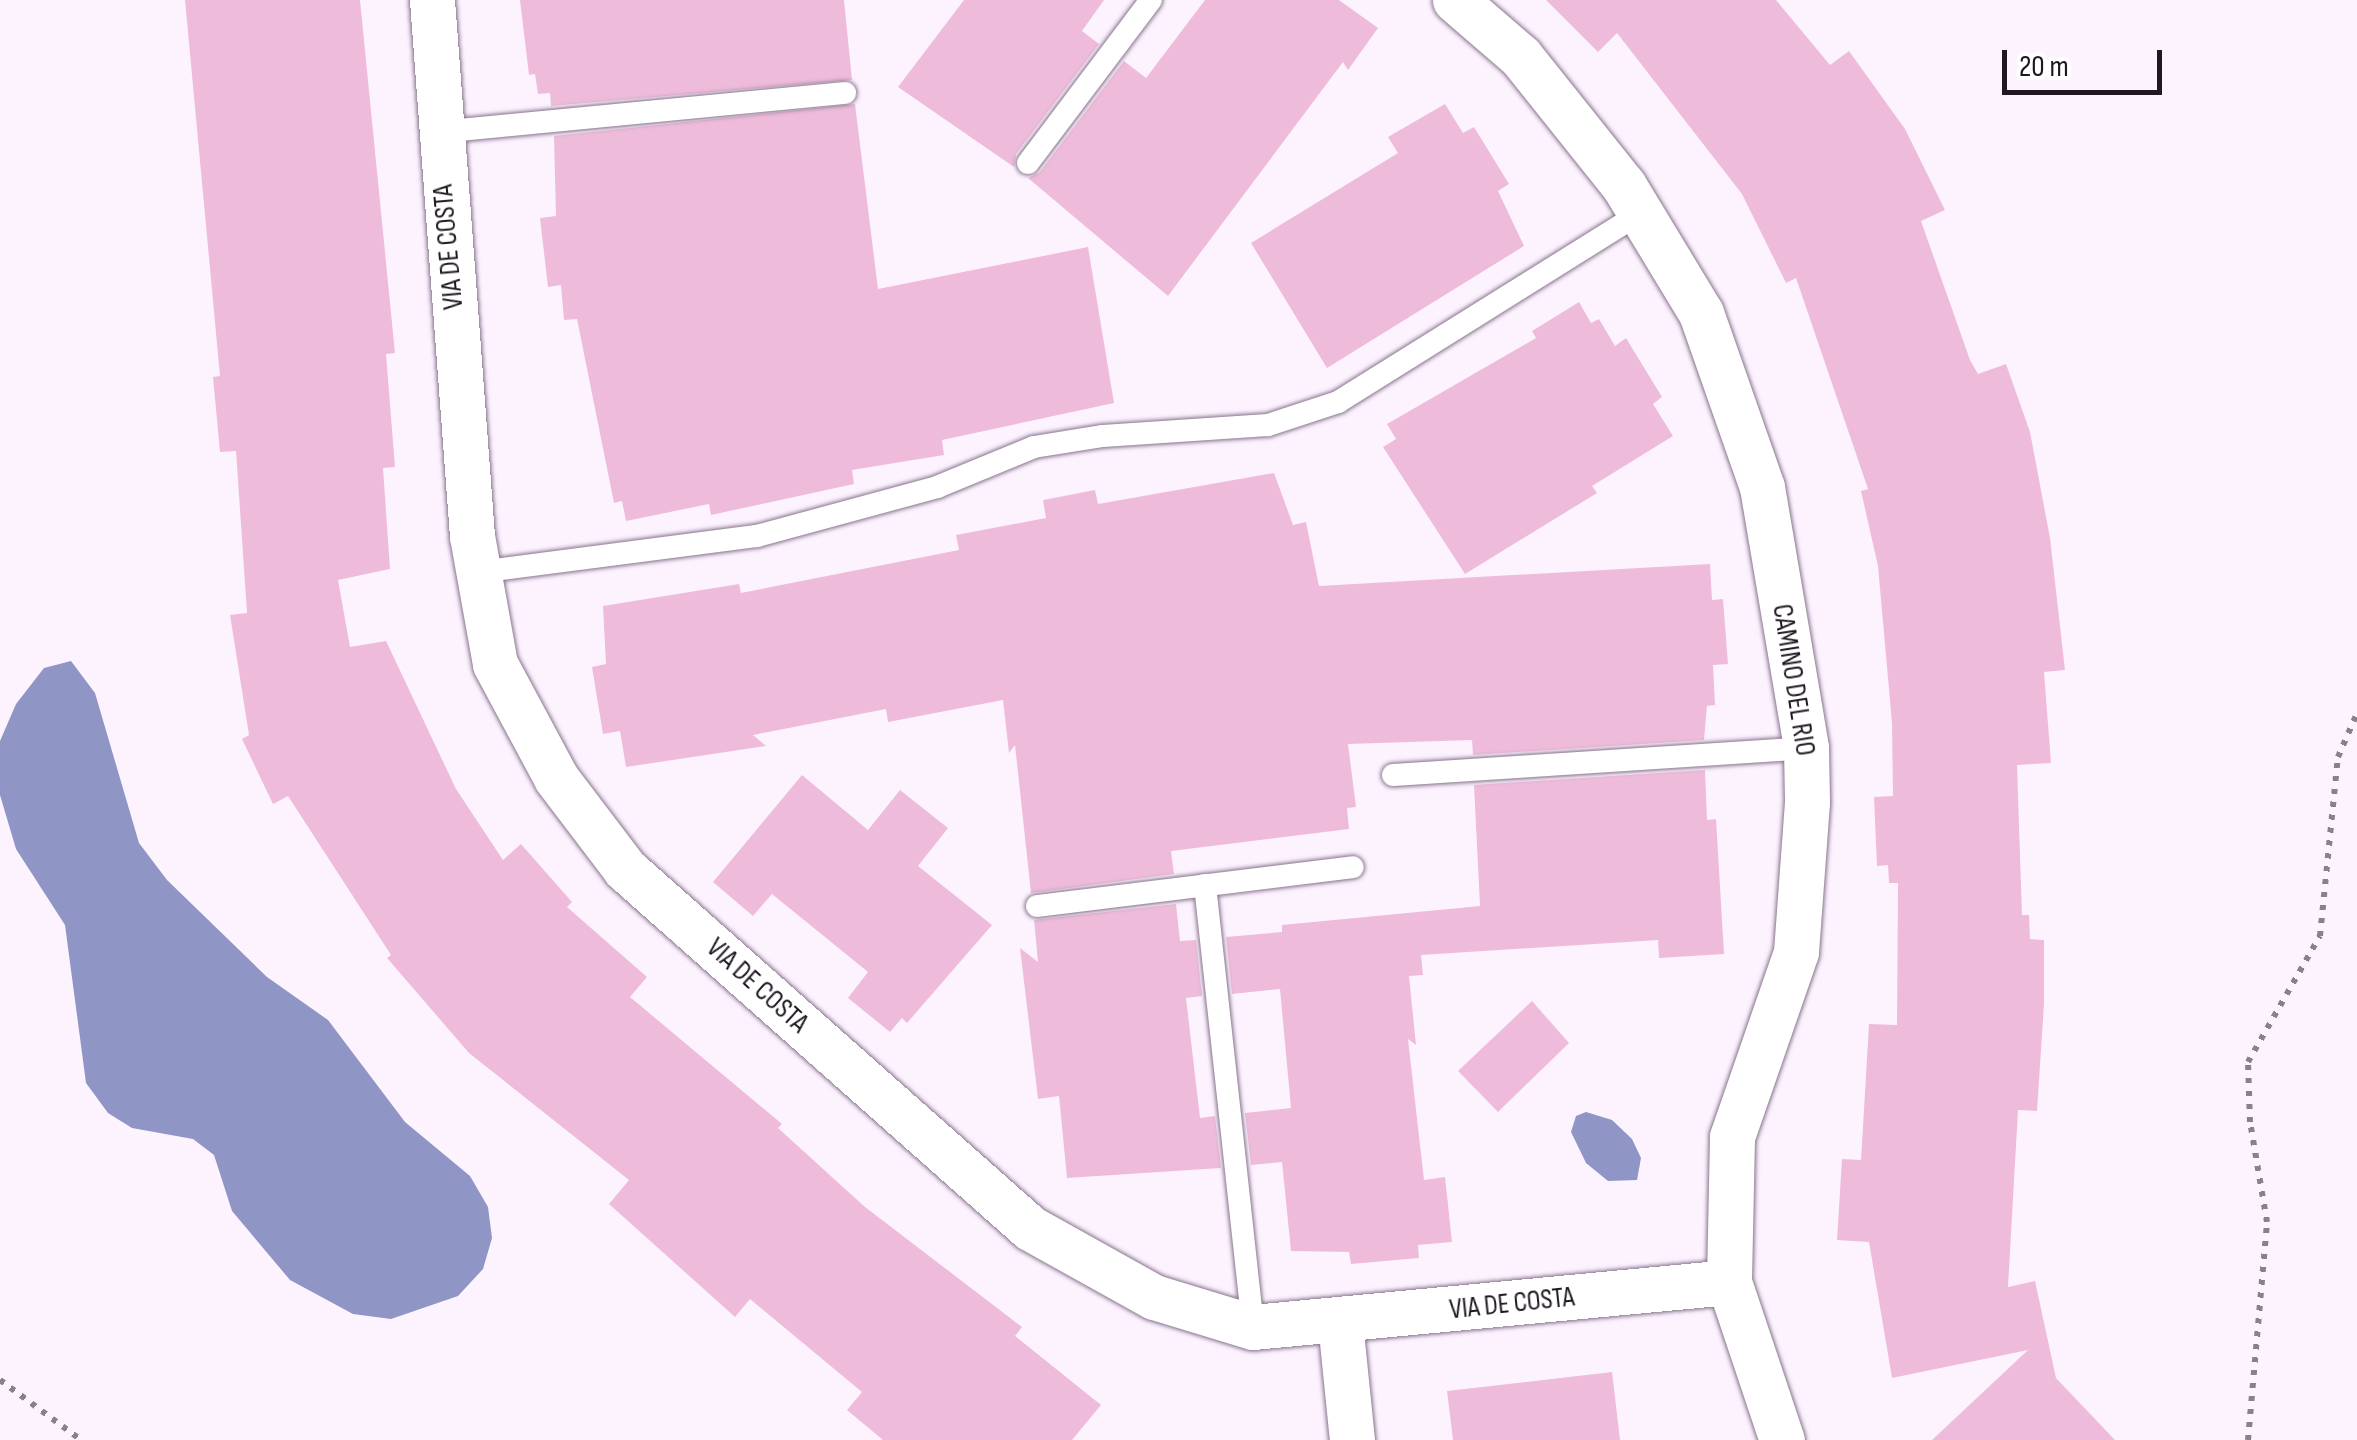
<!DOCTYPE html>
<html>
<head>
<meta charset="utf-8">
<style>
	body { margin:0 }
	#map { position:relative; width:2357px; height:1440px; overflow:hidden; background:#fdf3ff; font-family:"Sofia Sans Condensed",sans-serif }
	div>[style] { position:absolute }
	.water>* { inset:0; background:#8f95c4 }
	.building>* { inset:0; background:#eebcda }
	.path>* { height:6px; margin-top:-3px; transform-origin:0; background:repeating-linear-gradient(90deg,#89808b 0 5px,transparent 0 13px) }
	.roads { filter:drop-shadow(0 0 2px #89748d) drop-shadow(0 0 2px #89748d) }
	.lane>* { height:22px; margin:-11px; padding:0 11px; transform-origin:11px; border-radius:11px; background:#fff }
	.street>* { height:45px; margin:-22.5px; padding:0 22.5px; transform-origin:22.5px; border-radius:22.5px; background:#fff }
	span { translate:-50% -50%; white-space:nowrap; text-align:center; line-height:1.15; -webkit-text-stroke:10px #fff; paint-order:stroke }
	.street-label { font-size:28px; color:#1f1721 }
	.scale { position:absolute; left:2002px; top:50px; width:160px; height:45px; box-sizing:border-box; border:5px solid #1f1721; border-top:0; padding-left:12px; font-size:30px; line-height:35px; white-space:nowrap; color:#1f1721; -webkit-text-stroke:8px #fff; paint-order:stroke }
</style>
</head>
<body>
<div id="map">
	<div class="water">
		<i style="clip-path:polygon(71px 661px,95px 693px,139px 843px,167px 880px,267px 977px,328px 1020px,405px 1122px,470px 1176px,488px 1207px,492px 1238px,483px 1269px,458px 1296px,391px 1319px,353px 1314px,290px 1280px,232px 1211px,214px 1155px,193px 1139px,132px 1128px,108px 1113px,86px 1083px,65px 925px,16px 849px,0 795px,0 741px,16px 704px,44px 668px)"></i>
		<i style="clip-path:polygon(1586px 1112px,1612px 1120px,1632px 1139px,1641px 1158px,1637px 1180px,1608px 1181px,1586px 1163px,1571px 1132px,1576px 1116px)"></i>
	</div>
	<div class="building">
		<i style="clip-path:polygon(185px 0,360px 0,395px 353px,386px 354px,395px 467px,383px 468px,390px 569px,338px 580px,350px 647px,386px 641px,456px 789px,503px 860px,521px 844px,572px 902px,567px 907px,647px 977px,630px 997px,782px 1124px,778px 1128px,865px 1207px,1022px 1327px,1015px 1336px,1101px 1405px,1072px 1440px,883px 1440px,847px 1410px,862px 1392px,750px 1299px,735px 1317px,609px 1204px,629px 1180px,469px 1053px,387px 958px,391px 955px,288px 796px,273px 804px,242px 739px,249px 735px,230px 615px,247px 613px,236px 451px,220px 452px,213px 377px,220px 376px)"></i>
		<i style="clip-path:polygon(520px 0,844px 0,852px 80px,551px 106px,550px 93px,538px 94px,535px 74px,529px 75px)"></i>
		<i style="clip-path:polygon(964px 0,1104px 0,1082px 31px,1099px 44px,1016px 154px,1014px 167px,898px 87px)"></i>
		<i style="clip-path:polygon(1205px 0,1339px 0,1378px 28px,1348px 70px,1343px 62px,1168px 296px,1028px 178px,1040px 172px,1124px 61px,1146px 78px)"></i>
		<i style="clip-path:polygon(1546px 0,1776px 0,1830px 65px,1849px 51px,1905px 129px,1945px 210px,1921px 221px,1970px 360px,1978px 374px,2006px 364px,2030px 432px,2050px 538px,2065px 670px,2044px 672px,2051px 763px,2017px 765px,2022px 915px,2029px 915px,2030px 939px,2044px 940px,2044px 1004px,2037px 1111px,2018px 1110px,2008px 1287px,2035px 1281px,2056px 1378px,2115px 1440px,1932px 1440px,2028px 1350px,1892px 1378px,1869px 1242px,1837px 1240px,1842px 1159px,1861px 1160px,1869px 1024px,1897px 1025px,1898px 883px,1889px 883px,1888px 865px,1877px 866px,1874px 797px,1893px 796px,1892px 723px,1878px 566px,1861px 491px,1868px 489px,1796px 278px,1786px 283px,1742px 194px,1617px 33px,1598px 52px)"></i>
		<i style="clip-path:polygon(855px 104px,878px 289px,1088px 247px,1114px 403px,942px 440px,944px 455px,852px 470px,854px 484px,711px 515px,709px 504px,626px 521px,622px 501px,614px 503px,577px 319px,564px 320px,561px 285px,548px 287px,540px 218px,556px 216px,554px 136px)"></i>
		<i style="clip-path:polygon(1445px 104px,1463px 133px,1474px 127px,1509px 184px,1498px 191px,1524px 246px,1327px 368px,1251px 243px,1398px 153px,1388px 137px)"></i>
		<i style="clip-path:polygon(1579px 302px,1591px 323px,1599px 319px,1615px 346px,1626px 338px,1662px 397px,1653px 404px,1673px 436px,1592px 486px,1597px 493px,1465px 574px,1383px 447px,1396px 439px,1387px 424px,1536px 338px,1532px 331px)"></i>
		<i style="clip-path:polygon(1274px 473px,1293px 525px,1306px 522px,1319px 586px,1710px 564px,1712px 600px,1723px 599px,1728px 664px,1713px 665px,1715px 705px,1707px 706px,1704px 740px,1473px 755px,1472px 740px,1348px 744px,1356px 807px,1347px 808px,1349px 829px,1171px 851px,1174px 874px,1031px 893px,1015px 745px,1009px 753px,1003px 700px,888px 722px,886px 709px,753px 735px,766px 746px,626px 767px,620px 731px,603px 734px,592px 667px,606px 664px,603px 606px,739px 584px,741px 593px,959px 550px,956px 535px,1046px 518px,1043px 500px,1095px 490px,1098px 504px)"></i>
		<i style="clip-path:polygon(1705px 770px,1707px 820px,1716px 819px,1724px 954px,1659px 958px,1658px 940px,1421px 955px,1423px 975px,1409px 976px,1416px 1045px,1408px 1039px,1424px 1180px,1445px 1177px,1452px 1242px,1418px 1245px,1419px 1258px,1351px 1264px,1349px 1252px,1291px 1251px,1282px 1162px,1251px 1165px,1245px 1113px,1291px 1108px,1280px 989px,1232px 994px,1226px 937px,1282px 932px,1282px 925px,1480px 906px,1474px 785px)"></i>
		<i style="clip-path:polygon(802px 775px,868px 830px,900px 790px,948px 828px,918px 866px,992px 925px,907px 1023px,902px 1018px,890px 1032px,848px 998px,868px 972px,772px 894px,753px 916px,713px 882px)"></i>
		<i style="clip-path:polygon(1176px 904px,1180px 941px,1196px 940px,1202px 996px,1186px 998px,1200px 1118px,1215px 1116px,1221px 1168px,1067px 1178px,1059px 1096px,1038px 1099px,1020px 948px,1038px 962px,1034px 920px)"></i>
		<i style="clip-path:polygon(1532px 1001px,1569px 1043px,1498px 1112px,1458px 1071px)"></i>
		<i style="clip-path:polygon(1612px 1372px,1620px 1440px,1453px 1440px,1447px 1391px)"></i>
	</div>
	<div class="path">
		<i style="left:0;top:1380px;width:101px;rotate:36.5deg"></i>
		<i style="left:2248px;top:1440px;width:219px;rotate:-85deg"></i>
		<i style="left:2267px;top:1222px;width:101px;rotate:-99.6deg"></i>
		<i style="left:2250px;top:1122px;width:60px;rotate:-91.9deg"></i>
		<i style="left:2248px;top:1062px;width:145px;rotate:-60.3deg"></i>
		<i style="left:2320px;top:936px;width:180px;rotate:-84.3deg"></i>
		<i style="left:2338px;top:757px;width:48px;rotate:-66.6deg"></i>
	</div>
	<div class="roads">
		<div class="lane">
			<i style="left:439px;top:132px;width:408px;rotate:-5.5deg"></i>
			<i style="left:1028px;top:163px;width:204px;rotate:-53deg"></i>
			<i style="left:479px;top:572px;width:280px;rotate:-7.4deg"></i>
			<i style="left:757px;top:536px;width:187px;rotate:-15.2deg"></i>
			<i style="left:937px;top:487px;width:105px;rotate:-22.4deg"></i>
			<i style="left:1034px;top:447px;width:70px;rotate:-9.1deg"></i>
			<i style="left:1103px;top:436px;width:165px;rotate:-3.8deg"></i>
			<i style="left:1268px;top:425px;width:74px;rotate:-18.2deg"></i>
			<i style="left:1338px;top:402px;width:356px;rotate:-32deg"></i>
			<i style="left:1393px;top:775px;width:414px;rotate:-3.7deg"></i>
			<i style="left:1205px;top:885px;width:445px;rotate:83.8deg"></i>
			<i style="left:1037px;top:906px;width:318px;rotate:-7deg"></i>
		</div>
		<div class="street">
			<i style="left:432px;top:0;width:537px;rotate:85.73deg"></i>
			<i style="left:472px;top:536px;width:130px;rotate:79.8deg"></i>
			<i style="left:495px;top:664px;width:129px;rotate:61.8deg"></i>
			<i style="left:556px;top:778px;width:114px;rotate:52.8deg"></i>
			<i style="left:625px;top:869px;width:541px;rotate:41.55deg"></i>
			<i style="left:1030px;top:1228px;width:142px;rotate:29.1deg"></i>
			<i style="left:1154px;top:1297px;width:103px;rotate:16.9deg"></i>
			<i style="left:1253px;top:1327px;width:478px;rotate:-5.4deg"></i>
			<i style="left:1455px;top:0;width:87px;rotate:40.8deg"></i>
			<i style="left:1521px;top:57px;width:165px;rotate:51.4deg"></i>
			<i style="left:1624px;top:186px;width:149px;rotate:58.8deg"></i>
			<i style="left:1701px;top:313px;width:184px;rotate:70.7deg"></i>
			<i style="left:1762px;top:487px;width:265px;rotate:80.4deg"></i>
			<i style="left:1806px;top:748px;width:54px;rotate:88.9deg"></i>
			<i style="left:1807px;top:802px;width:150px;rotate:94.2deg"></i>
			<i style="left:1796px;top:952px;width:196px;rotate:109.1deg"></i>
			<i style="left:1732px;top:1137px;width:145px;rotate:91.2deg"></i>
			<i style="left:1729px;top:1282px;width:167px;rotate:71.5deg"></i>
			<i style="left:1340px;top:1322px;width:119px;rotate:84.2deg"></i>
		</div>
	</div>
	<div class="street-label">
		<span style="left:449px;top:247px;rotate:-95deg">VIA DE COSTA</span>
		<span style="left:1793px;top:680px;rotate:81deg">CAMINO DEL RIO</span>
		<span style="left:757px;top:986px;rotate:42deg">VIA DE COSTA</span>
		<span style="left:1512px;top:1304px;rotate:-6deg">VIA DE COSTA</span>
	</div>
	<div class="scale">20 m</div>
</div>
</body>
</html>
